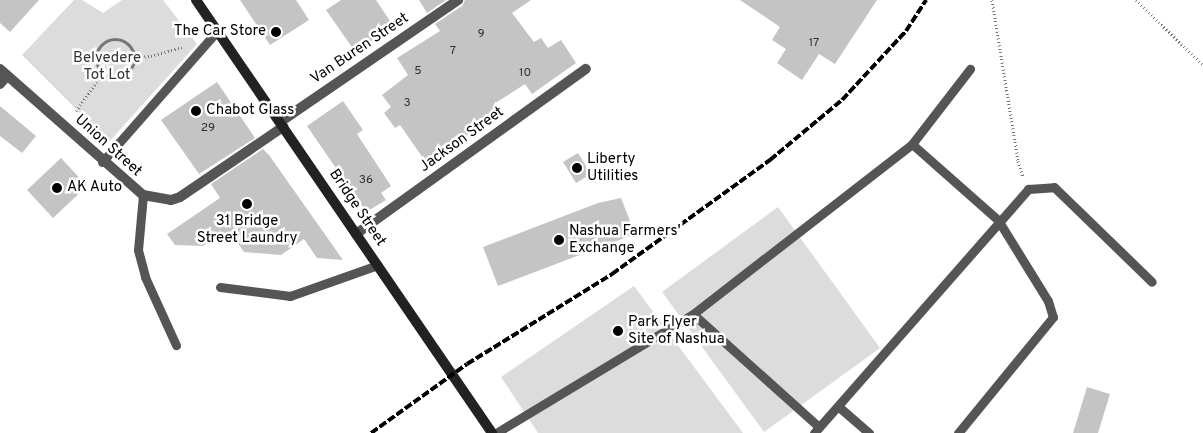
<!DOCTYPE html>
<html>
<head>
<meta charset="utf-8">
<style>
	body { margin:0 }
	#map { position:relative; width:1203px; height:433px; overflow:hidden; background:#fff; font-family:Overpass,sans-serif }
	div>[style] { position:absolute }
	.green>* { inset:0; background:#dcdcdc }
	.building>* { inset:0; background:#c4c4c4 }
	.path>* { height:3px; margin-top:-1.5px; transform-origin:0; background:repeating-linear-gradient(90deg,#777 0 1px,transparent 0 3.5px) }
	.path>.ring { margin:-1.5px; padding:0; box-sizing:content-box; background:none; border:3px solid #777; border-radius:50% }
	.lane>* { height:9px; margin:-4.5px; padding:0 4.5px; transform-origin:4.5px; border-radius:4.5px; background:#555 }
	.street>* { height:10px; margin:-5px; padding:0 5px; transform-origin:5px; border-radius:5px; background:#555 }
	.secondary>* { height:10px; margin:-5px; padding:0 5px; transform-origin:5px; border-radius:5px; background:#222 }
	.rail>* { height:4px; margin-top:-2px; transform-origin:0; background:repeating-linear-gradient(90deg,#000 0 8px,transparent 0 10.5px) }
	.dots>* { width:14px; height:14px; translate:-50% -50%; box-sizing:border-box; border:2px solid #fff; border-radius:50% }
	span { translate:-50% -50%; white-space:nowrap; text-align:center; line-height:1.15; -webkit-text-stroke:5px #fff; paint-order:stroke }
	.number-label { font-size:12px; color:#313131 }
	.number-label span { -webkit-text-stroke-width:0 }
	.poi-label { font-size:15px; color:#000 }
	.right { translate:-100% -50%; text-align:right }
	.left { translate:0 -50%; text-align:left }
	.street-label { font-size:15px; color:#000 }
	.park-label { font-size:15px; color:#333 }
</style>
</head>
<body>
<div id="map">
	<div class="green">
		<i style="clip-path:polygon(74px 0,82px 0,103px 13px,122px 0,163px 0,197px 44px,109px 142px,22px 55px)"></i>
		<i style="clip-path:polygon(778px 207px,880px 348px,764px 432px,662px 292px)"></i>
		<i style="clip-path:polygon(634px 286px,743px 433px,538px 433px,501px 377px)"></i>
	</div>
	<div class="building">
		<i style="clip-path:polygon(0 0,39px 0,10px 32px,0 23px)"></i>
		<i style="clip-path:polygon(240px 0,296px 0,309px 20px,270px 45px)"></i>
		<i style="clip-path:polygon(341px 0,376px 0,394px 27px,356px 53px,326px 10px)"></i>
		<i style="clip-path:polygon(419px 0,446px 0,427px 13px)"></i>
		<i style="clip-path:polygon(465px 0,531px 0,512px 13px,534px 42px,541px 38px,548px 48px,561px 40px,576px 63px,532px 94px,525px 84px,494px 104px,500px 114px,461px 140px,464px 144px,430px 168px,400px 125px,395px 128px,384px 113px,391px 107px,382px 95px,408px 75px,397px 58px,440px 31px,435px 24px,462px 6px)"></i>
		<i style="clip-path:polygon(740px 0,877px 0,835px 64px,819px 54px,802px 80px,777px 63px,786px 49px,772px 40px,780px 27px)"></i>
		<i style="clip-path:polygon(217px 82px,255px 138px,199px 174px,161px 120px)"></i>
		<i style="clip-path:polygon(343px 101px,363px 130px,357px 134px,391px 186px,381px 193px,386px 200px,366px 212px,307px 126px)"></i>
		<i style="clip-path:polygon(0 106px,36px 136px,22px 153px,0 136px)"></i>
		<i style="clip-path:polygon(263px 149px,269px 155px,343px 260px,317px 258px,304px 239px,281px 255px,244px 252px,233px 236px,220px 245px,216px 237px,203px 246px,175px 245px,167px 234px,220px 198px,211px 184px)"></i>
		<i style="clip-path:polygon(578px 153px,591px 174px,576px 183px,563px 162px)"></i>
		<i style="clip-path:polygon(61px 158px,87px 186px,53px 218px,27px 190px)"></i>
		<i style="clip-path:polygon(621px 198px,635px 234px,498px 286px,483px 247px,598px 203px)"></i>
		<i style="clip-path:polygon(1087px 387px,1110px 394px,1098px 433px,1073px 433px)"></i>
	</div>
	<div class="path">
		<i style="left:992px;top:0;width:163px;rotate:80.8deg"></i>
		<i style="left:1018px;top:161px;width:17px;rotate:73deg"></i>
		<i style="left:1136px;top:0;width:93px;rotate:44.1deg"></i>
		<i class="ring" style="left:96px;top:39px;width:35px;height:35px"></i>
		<i style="left:134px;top:57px;width:17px;rotate:-3deg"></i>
		<i style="left:151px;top:56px;width:32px;rotate:-16deg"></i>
		<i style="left:76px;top:111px;width:47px;rotate:-54.6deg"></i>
	</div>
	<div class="lane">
		<i style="left:912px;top:144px;width:95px;rotate:-52.3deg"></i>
		<i style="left:102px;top:162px;width:174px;rotate:-48.7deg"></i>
		<i style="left:143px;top:195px;width:55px;rotate:95.2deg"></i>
		<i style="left:138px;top:250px;width:28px;rotate:75deg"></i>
		<i style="left:145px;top:277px;width:75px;rotate:65.5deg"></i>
		<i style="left:220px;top:287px;width:71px;rotate:7.3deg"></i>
		<i style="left:290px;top:296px;width:93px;rotate:-19.4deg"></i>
		<i style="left:839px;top:407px;width:40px;rotate:41deg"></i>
		<i style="left:819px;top:427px;width:169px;rotate:-138.1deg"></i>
		<i style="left:693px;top:314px;width:277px;rotate:-37.8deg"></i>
		<i style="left:912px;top:144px;width:115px;rotate:41.5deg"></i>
		<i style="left:998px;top:220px;width:95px;rotate:58.3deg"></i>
		<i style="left:1048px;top:301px;width:17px;rotate:73deg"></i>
		<i style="left:1053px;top:317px;width:150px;rotate:129.3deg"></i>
		<i style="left:496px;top:433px;width:230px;rotate:-31.1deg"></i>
		<i style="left:814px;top:433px;width:325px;rotate:-48.7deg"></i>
		<i style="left:1028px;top:189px;width:26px;rotate:-4deg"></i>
		<i style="left:1054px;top:187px;width:136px;rotate:44.1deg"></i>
	</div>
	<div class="street">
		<i style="left:0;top:69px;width:191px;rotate:41.4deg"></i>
		<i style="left:143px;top:195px;width:28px;rotate:10deg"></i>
		<i style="left:171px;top:200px;width:9px;rotate:-18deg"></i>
		<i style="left:180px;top:197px;width:125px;rotate:-34.2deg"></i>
		<i style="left:0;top:84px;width:11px;rotate:-49deg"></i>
		<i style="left:280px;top:122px;width:216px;rotate:-34.4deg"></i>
		<i style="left:356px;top:234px;width:283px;rotate:-35.7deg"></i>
	</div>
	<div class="secondary">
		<i style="left:196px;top:0;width:525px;rotate:55.64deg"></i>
	</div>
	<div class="rail">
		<i style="left:371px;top:433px;width:118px;rotate:-35.7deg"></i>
		<i style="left:467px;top:364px;width:171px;rotate:-31.8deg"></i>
		<i style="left:612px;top:274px;width:195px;rotate:-35.8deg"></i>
		<i style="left:770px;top:160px;width:94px;rotate:-39.8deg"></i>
		<i style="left:842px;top:100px;width:94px;rotate:-47.2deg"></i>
		<i style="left:906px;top:31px;width:37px;rotate:-57deg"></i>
	</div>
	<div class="dots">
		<i style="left:276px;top:32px;background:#000"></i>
		<i style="left:196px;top:111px;background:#000"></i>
		<i style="left:577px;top:168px;background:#000"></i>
		<i style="left:57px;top:188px;background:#000"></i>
		<i style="left:247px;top:204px;background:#000"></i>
		<i style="left:559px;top:240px;background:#000"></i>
		<i style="left:618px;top:331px;background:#000"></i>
	</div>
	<div class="number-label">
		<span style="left:481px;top:35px">9</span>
		<span style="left:814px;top:44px">17</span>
		<span style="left:453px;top:52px">7</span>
		<span style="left:418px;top:72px">5</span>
		<span style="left:525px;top:74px">10</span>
		<span style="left:407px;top:104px">3</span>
		<span style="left:208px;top:129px">29</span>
		<span style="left:366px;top:181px">36</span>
	</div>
	<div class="poi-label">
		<span class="right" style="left:266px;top:32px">The Car Store</span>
		<span class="left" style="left:206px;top:111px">Chabot Glass</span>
		<span class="left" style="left:587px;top:168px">Liberty<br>Utilities</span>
		<span class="left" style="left:67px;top:188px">AK Auto</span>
		<span style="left:247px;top:230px">31 Bridge<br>Street Laundry</span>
		<span class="left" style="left:569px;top:240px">Nashua Farmers'<br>Exchange</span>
		<span class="left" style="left:628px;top:331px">Park Flyer<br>Site of Nashua</span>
	</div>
	<div class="street-label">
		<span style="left:360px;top:49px;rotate:-34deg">Van Buren Street</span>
		<span style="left:462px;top:140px;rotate:-36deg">Jackson Street</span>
		<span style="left:108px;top:146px;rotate:42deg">Union Street</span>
		<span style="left:357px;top:208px;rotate:56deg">Bridge Street</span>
	</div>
	<div class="park-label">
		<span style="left:107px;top:67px">Belvedere<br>Tot Lot</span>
	</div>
</div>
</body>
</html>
